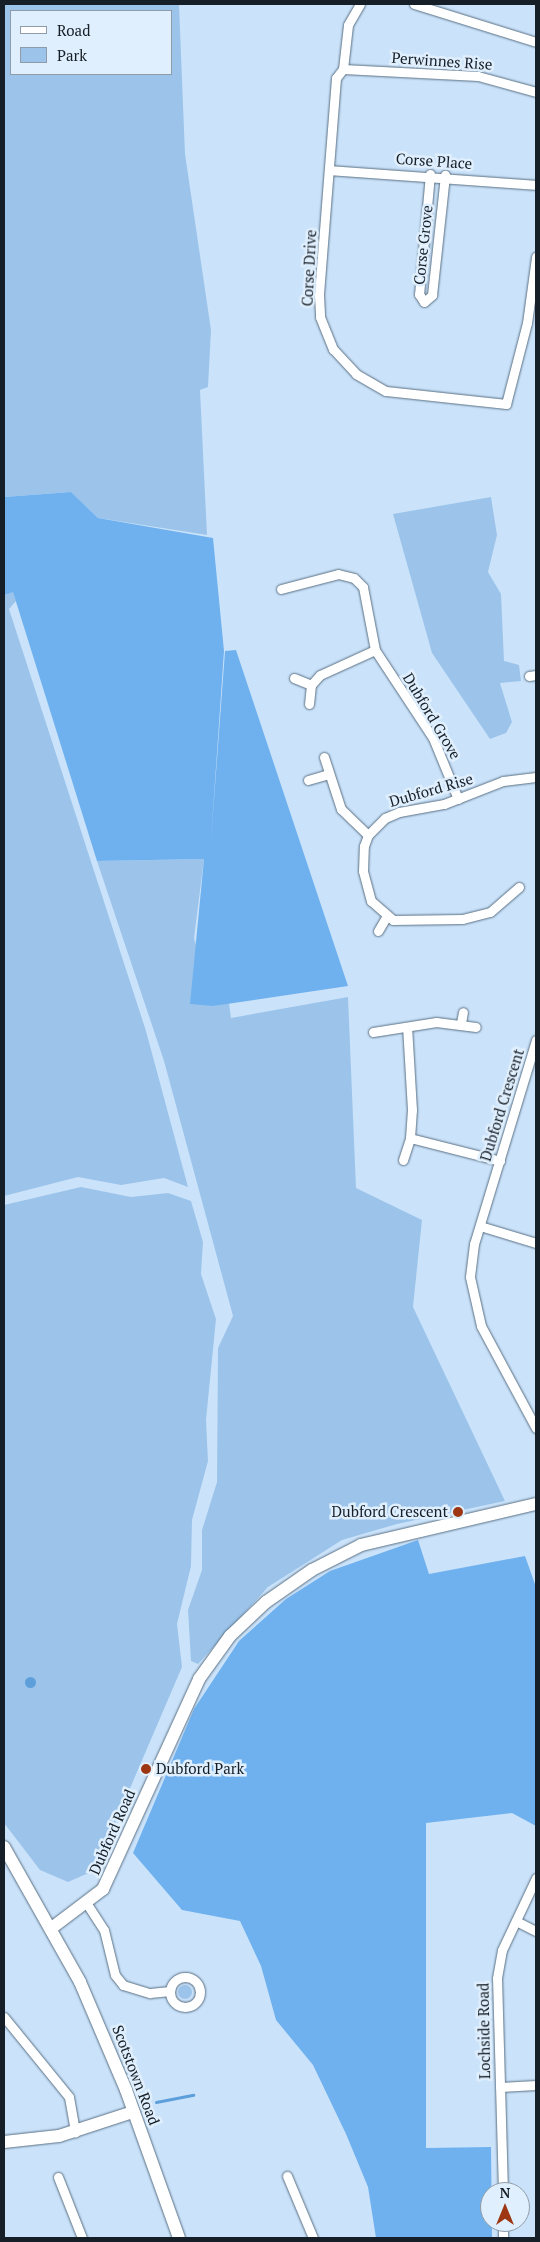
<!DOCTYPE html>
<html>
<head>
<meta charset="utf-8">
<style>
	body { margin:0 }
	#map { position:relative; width:540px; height:2242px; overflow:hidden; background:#cbe3fa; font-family:"PT Serif",serif }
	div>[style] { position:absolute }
	.green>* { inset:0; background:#9cc4ea }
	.round { border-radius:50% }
	.forest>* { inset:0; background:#6fb1ee }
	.water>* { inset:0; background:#5d9fdb }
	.stream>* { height:3px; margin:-1.5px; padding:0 1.5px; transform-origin:1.5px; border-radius:1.5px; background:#5d9fdb }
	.roads { filter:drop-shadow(0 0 1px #5a7084) drop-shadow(0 0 1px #5a7084) }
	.street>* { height:9px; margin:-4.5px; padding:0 4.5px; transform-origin:4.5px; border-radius:4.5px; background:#fff }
	.street>.ring { margin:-4.5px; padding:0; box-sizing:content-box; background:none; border:9px solid #fff; border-radius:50% }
	.secondary>* { height:12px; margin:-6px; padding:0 6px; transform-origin:6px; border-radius:6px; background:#fff }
	.dots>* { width:14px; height:14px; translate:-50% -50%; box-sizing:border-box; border:2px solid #e0effd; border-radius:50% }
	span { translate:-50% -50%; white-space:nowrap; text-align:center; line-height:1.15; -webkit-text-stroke:5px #e0effd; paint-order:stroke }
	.street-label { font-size:15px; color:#161f27 }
	.poi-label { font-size:15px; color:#161f27 }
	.right { translate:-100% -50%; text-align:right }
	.left { translate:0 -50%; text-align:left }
	.frame { position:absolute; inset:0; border:5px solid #161f27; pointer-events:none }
	.legend { position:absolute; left:10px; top:10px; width:162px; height:65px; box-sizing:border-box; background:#e0effd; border:1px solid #8f9ca7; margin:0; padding:6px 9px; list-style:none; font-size:15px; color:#161f27 }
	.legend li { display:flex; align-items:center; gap:10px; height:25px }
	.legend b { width:25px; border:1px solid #8f9ca7 }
	.north { position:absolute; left:480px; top:2182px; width:50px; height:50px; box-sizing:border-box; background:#e0effd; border:1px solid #8f9ca7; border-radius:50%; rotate:0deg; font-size:14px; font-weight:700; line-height:20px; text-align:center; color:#161f27 }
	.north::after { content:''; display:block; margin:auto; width:18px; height:22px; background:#9d3613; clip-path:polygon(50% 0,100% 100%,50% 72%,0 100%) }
</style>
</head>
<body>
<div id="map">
	<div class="green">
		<i style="clip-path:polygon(evenodd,4px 4px,179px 4px,185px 154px,211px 330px,208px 387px,200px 390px,207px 535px,98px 518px,71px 492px,4px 497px,4px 4px,11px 11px,171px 11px,171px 74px,11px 74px,11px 11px)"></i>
		<i style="clip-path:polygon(491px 497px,497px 535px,488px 572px,501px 594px,504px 661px,519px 665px,521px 681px,500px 683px,512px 722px,506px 733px,490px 739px,432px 653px,393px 514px)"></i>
		<i style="clip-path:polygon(13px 591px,16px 601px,9px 609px,146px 1031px,188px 1187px,164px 1178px,121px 1185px,78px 1177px,4px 1196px,4px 595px)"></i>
		<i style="clip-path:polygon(204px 859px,194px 938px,213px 1006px,229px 1003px,231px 1018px,348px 997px,356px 1188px,422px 1220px,413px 1307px,505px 1501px,397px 1524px,342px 1540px,268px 1587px,198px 1664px,191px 1661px,188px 1610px,202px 1570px,202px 1530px,217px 1482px,218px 1348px,233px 1316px,164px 1061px,97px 861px)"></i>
		<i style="clip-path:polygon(81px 1187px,131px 1197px,168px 1193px,191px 1201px,203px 1242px,201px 1274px,216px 1319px,206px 1420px,208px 1461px,192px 1520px,191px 1566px,177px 1624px,182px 1667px,104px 1849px,91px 1872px,68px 1882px,40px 1870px,4px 1823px,4px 1205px)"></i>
		<i class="round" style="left:178px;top:1985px;width:14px;height:14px"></i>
	</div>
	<div class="forest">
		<i style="clip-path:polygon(71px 492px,98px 518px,213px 538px,224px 651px,211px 840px,225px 651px,236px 650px,348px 986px,213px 1006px,190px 1004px,204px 859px,97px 861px,13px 592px,4px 595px,4px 497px)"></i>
		<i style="clip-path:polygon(418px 1540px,429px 1574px,525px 1556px,536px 1587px,536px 1826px,512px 1813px,426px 1823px,426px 2148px,491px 2147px,492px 2238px,376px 2238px,368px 2187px,346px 2134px,313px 2065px,276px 2020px,261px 1966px,240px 1921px,182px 1910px,133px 1853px,194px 1709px,239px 1641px,286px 1599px,330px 1571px)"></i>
	</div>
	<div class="water">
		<i class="round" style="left:24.5px;top:1676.5px;width:11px;height:11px"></i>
	</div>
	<div class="stream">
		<i style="left:156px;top:2102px;width:38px;rotate:-11deg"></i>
	</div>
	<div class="roads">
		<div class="street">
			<i style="left:360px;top:4px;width:24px;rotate:120deg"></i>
			<i style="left:348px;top:25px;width:44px;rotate:96.5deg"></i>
			<i style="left:343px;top:69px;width:11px;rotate:128deg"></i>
			<i style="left:336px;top:78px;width:218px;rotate:94.5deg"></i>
			<i style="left:319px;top:295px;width:22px;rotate:87deg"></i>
			<i style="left:320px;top:317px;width:35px;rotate:68deg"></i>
			<i style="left:333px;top:349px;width:34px;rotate:47deg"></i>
			<i style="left:356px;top:374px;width:34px;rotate:30deg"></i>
			<i style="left:386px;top:391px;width:121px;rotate:6.2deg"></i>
			<i style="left:506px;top:404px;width:84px;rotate:-75.5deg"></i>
			<i style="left:527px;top:323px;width:67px;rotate:-82.2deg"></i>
			<i style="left:414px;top:4px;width:128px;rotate:17.3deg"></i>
			<i style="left:343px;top:69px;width:135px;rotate:3deg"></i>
			<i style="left:478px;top:76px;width:60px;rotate:15.4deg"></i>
			<i style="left:329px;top:170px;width:208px;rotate:4.1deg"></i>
			<i style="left:430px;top:174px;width:121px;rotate:95.2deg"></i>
			<i style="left:419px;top:294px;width:9px;rotate:58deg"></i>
			<i style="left:424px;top:302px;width:11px;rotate:-41deg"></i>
			<i style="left:432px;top:295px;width:121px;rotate:-83.8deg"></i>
			<i style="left:281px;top:589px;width:59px;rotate:-14.7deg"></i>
			<i style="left:338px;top:574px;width:16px;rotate:14deg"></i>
			<i style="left:354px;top:578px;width:13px;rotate:45deg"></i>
			<i style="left:363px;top:587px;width:64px;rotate:79.2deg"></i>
			<i style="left:375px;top:650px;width:105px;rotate:56.6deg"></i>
			<i style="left:433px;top:738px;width:66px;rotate:67.7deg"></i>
			<i style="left:529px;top:676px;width:7px;rotate:-8deg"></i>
			<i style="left:294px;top:678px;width:18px;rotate:22deg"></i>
			<i style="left:309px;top:704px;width:19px;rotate:-84deg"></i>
			<i style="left:311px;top:685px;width:13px;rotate:-48deg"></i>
			<i style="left:320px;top:675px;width:60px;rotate:-24.4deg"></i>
			<i style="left:324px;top:757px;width:55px;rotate:71.9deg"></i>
			<i style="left:341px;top:809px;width:37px;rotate:44deg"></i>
			<i style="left:308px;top:780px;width:22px;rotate:-16deg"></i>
			<i style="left:519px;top:887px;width:38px;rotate:139deg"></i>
			<i style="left:490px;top:912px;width:29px;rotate:166deg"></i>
			<i style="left:462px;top:919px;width:69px;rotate:179.2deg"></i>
			<i style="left:393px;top:920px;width:29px;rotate:-139deg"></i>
			<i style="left:371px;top:901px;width:31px;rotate:-105deg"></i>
			<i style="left:363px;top:871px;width:25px;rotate:-88deg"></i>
			<i style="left:364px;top:846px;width:12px;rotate:-70deg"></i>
			<i style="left:368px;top:835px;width:24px;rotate:-45deg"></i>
			<i style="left:385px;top:818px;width:15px;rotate:-23deg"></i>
			<i style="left:399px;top:812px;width:46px;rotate:-10.1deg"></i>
			<i style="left:444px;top:804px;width:63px;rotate:-21.3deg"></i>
			<i style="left:503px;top:781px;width:33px;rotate:-7deg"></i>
			<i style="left:378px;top:931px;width:16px;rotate:-60deg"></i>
			<i style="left:461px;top:1023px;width:11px;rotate:-80deg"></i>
			<i style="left:373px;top:1032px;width:64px;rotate:-9deg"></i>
			<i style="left:436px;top:1022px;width:40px;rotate:7.1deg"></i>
			<i style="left:536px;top:1040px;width:213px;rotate:106.9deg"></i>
			<i style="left:474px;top:1244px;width:33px;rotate:97deg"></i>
			<i style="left:470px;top:1277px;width:50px;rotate:77.3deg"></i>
			<i style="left:481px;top:1326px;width:116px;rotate:61.7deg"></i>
			<i style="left:410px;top:1138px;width:93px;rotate:14.3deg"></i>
			<i style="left:403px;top:1160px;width:23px;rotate:-72deg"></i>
			<i style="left:410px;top:1138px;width:28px;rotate:-86deg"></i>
			<i style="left:412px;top:1110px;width:83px;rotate:-93.4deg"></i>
			<i style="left:480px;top:1226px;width:59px;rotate:16.9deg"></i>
			<i style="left:87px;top:1904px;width:31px;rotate:57deg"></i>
			<i style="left:104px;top:1930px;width:46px;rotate:76.3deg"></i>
			<i style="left:115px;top:1975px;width:13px;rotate:51deg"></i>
			<i style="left:123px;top:1985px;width:28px;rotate:17deg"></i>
			<i style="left:150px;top:1993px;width:20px;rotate:-6deg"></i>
			<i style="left:516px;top:1921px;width:22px;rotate:27deg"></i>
			<i class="ring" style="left:170px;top:1977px;width:21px;height:21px"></i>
			<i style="left:4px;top:2017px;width:103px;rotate:50.9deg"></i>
			<i style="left:69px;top:2097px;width:36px;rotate:80deg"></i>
			<i style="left:500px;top:2087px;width:36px;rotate:-3deg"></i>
			<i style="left:287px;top:2176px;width:67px;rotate:67.2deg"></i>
			<i style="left:58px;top:2177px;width:66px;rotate:68.5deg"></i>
			<i style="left:503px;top:2192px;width:214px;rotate:-91.6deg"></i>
			<i style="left:497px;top:1978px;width:28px;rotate:-80deg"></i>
			<i style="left:502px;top:1950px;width:80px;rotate:-64.7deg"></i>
			<i style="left:503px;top:2238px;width:16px;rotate:-90deg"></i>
		</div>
		<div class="secondary">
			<i style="left:4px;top:1847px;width:155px;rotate:60.6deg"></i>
			<i style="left:80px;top:1982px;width:117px;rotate:66.9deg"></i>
			<i style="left:126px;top:2090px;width:157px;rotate:70.3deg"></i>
			<i style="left:53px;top:1927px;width:63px;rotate:-37.2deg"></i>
			<i style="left:103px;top:1889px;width:231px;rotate:-65.4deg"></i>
			<i style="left:199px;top:1679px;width:53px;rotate:-54.2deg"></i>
			<i style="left:230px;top:1636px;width:50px;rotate:-43.4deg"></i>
			<i style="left:266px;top:1602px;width:56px;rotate:-34.8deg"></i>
			<i style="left:312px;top:1570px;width:55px;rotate:-27deg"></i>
			<i style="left:361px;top:1545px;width:180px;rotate:-13.2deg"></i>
			<i style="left:4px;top:2142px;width:55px;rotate:-6.2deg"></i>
			<i style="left:59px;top:2136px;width:78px;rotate:-18deg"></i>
		</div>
	</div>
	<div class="dots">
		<i style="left:458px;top:1512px;background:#9d3613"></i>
		<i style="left:146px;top:1769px;background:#9d3613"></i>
	</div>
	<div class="street-label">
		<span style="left:442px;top:61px;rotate:4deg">Perwinnes Rise</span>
		<span style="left:434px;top:161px;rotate:4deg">Corse Place</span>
		<span style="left:423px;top:245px;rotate:-84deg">Corse Grove</span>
		<span style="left:309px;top:268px;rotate:-87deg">Corse Drive</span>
		<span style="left:432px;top:716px;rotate:59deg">Dubford Grove</span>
		<span style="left:431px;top:790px;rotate:-16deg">Dubford Rise</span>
		<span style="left:502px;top:1105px;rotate:-73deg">Dubford Crescent</span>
		<span style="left:112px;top:1832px;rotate:-66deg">Dubford Road</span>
		<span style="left:484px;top:2031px;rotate:-91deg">Lochside Road</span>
		<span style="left:136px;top:2075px;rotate:69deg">Scotstown Road</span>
	</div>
	<div class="poi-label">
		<span class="right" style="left:448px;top:1512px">Dubford Crescent</span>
		<span class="left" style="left:156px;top:1769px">Dubford Park</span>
	</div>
	<div class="frame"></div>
	<ul class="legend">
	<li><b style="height:6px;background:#fff"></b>Road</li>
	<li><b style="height:14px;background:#9cc4ea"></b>Park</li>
	</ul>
	<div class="north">N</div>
</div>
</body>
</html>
